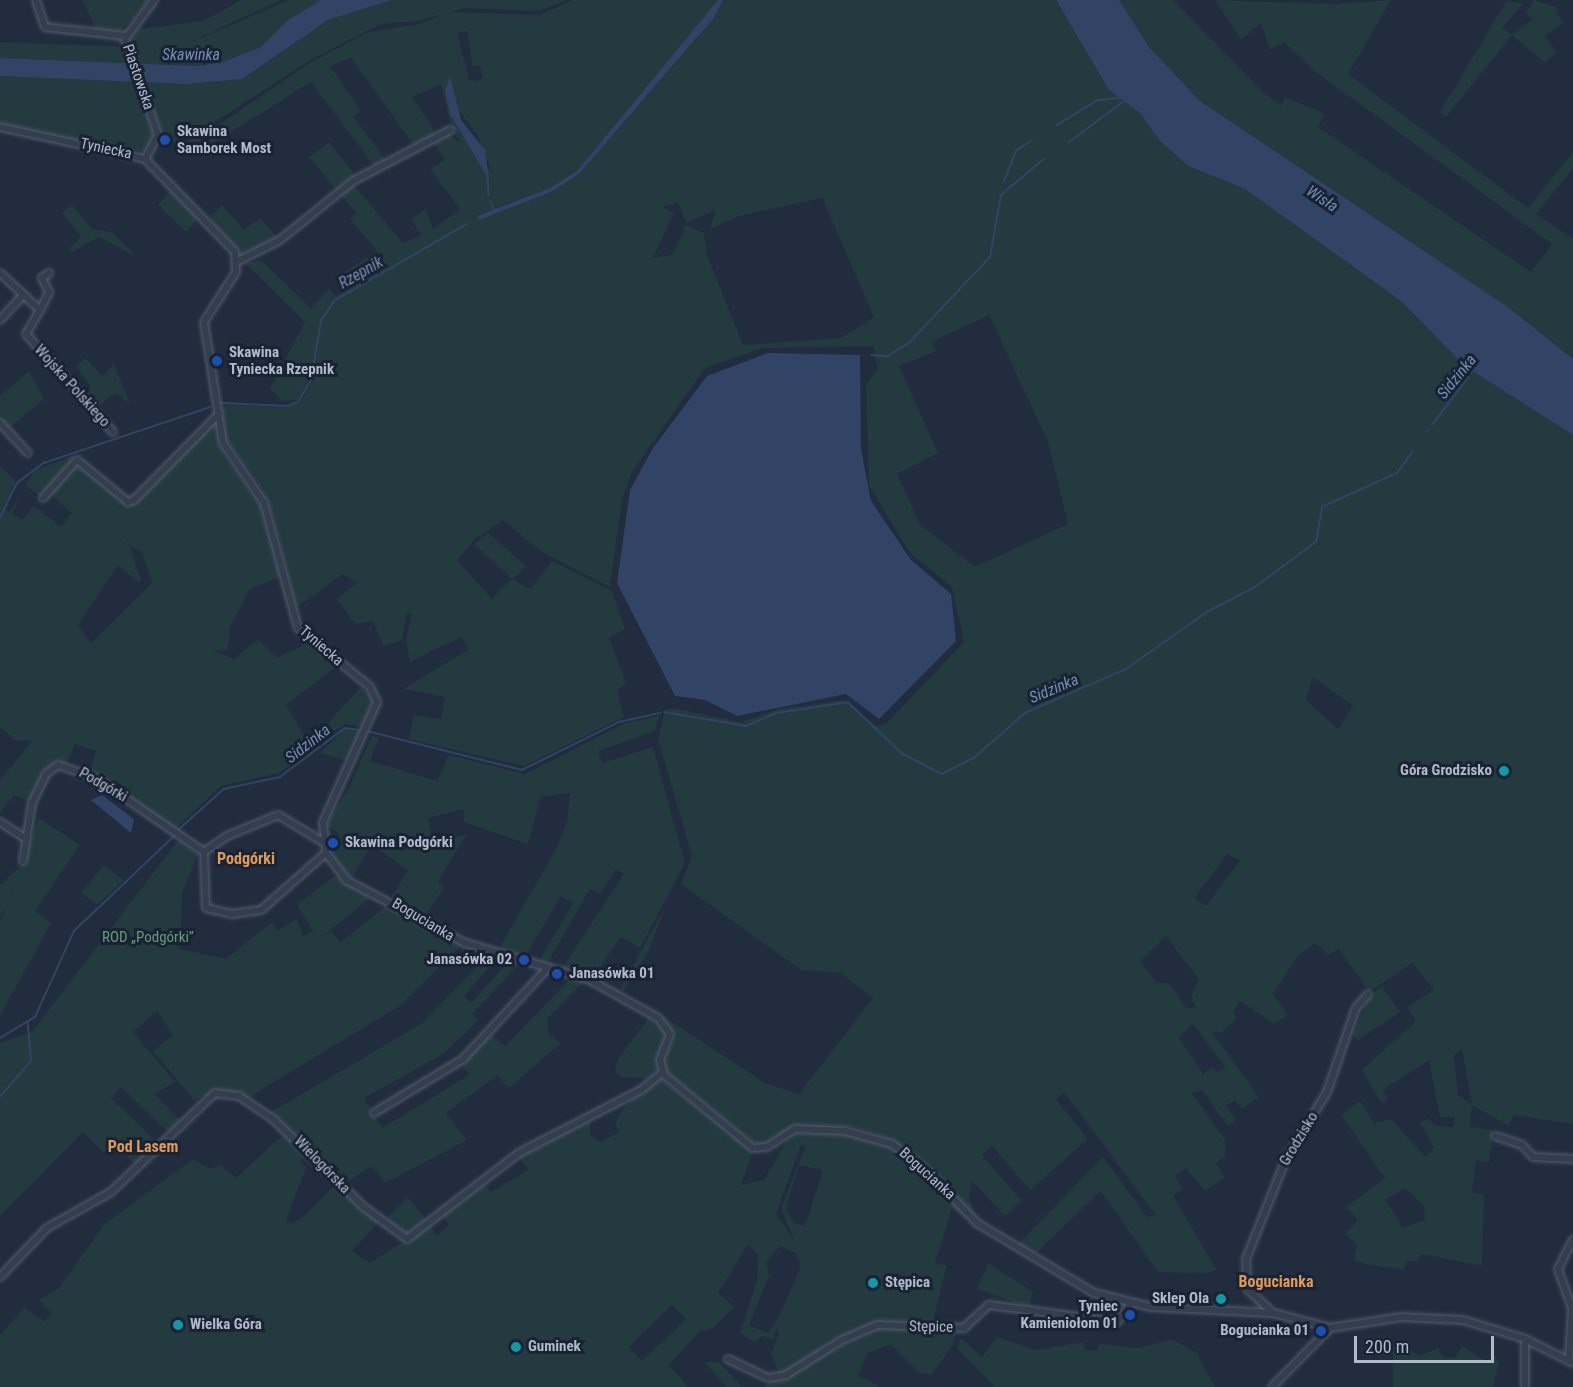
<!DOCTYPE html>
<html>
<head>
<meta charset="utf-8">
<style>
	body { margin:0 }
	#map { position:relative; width:1573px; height:1387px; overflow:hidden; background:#212c3e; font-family:"Roboto Condensed",sans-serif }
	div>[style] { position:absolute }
	.green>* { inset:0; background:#233a3f }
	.water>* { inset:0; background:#314465 }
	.stream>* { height:1.5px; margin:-0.75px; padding:0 0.75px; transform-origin:0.75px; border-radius:0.75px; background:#314465 }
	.roads { filter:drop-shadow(0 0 2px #535c6c) drop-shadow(0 0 2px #535c6c) }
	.minor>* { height:6px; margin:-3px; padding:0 3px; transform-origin:3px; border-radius:3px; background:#353e4e }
	.dots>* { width:16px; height:16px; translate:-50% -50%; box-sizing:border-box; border:3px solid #1a2333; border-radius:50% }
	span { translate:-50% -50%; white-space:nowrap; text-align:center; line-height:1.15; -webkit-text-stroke:6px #1a2333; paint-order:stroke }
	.street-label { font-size:15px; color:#b1b9ca }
	.poi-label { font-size:15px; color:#b1b9ca; font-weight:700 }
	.left { translate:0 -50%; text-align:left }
	.right { translate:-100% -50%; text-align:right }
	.park-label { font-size:15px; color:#659d76 }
	.water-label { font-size:16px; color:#758db4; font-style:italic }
	.neighbourhood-label { font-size:16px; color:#de9a57; font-weight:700 }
	.scale { position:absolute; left:1354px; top:1336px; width:140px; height:27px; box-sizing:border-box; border:3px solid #b1b9ca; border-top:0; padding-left:8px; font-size:18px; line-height:21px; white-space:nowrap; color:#b1b9ca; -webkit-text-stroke:4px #1a2333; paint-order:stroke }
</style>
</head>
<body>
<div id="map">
	<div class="green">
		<i style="clip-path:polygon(82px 0,150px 0,119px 32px,96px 29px)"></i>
		<i style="clip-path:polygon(242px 0,281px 0,182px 46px,289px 0,321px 0,288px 20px,261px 47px,223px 62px,197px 66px,0 58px,0 42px,131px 47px,134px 30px,203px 21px)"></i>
		<i style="clip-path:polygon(392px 0,567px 0,538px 11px,465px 8px,418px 21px,381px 24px,312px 59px,188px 139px,169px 143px,162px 134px,143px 79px,187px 84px,242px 79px,328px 20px)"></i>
		<i style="clip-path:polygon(evenodd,573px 0,718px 0,577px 171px,550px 188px,477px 215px,479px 220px,551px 192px,579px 174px,698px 37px,723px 0,1056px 0,1109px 90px,1140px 113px,1160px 141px,1188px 166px,1245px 189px,1401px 301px,1466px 366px,1573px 435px,1573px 1124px,1513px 1115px,1509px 1126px,1472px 1105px,1470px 1126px,1494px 1131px,1489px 1162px,1476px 1161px,1472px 1192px,1484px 1195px,1482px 1266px,1422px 1254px,1417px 1261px,1406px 1261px,1404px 1270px,1366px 1264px,1354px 1260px,1357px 1244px,1345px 1234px,1358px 1220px,1346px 1207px,1385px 1178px,1341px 1115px,1360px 1101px,1374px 1123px,1391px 1119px,1425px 1157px,1434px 1147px,1419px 1122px,1428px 1119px,1436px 1126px,1454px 1127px,1454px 1117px,1440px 1117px,1429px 1060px,1383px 1090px,1388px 1099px,1382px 1104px,1362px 1070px,1416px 1021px,1407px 1007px,1434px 990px,1412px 963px,1369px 992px,1339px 949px,1328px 955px,1315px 943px,1298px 956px,1273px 994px,1288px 1015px,1274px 1024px,1240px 1001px,1233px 1012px,1237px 1018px,1221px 1033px,1212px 1032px,1259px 1097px,1242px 1109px,1235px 1100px,1226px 1106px,1236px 1121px,1228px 1126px,1202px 1090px,1192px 1093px,1225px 1140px,1225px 1156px,1216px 1163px,1225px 1178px,1205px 1191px,1186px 1168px,1175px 1176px,1183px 1189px,1173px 1196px,1217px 1270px,1205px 1273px,1158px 1272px,1101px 1191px,1035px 1254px,1018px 1244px,1103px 1157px,1148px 1218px,1155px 1214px,1064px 1092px,1056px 1099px,1088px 1139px,1030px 1190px,992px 1146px,982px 1155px,1021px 1200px,1005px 1216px,972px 1181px,969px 1198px,978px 1220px,891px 1139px,851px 1126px,797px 1128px,759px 1146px,665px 1071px,663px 1062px,673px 1039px,660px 1014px,765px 1083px,799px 1094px,873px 998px,841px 973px,801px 970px,681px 884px,692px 856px,658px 739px,665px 710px,673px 708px,741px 722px,779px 709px,844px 700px,876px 726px,887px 723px,964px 642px,952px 587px,909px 552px,869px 485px,866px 384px,878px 369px,873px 346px,763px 348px,705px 368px,632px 472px,622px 500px,610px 587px,540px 551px,503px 520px,475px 539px,457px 560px,492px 599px,512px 579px,474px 544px,488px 533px,526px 566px,513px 579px,530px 589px,552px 561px,612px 591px,625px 629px,609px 638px,626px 682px,617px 691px,624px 717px,524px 766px,409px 739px,414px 715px,441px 719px,445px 697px,403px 689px,468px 650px,461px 637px,410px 662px,406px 638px,412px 615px,407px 612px,402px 640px,383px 646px,373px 621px,355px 624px,337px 599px,357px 583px,343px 574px,297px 607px,273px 513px,257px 481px,225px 438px,222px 411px,223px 405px,287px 407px,302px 400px,311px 383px,310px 378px,299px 400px,282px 401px,270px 388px,305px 322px,245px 263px,261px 260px,311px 308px,329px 289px,336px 296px,348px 289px,337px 277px,377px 251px,350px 219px,356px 213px,339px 193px,352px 183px,403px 243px,421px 235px,411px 219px,426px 209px,433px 229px,460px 209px,430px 169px,445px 160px,432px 141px,446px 133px,462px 143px,452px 130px,441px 84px,412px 97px,434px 130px,433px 137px,413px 144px,351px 58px,330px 66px,361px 111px,353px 116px,385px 159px,374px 166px,311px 82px,205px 148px,183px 155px,175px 146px,205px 134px,313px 61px,368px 32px,419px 24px,449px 12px,539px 15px,573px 0,467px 31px,472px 65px,480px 67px,483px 77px,477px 81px,469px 80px,457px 33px,467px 31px,573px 0,450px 76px,455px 106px,477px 134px,493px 175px,450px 114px,450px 76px,573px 0,822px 198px,874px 317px,841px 338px,743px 345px,707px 255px,704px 233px,686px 225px,672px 255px,653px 258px,674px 213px,662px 206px,678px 203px,686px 223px,716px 210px,710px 229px,739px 216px,822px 198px,573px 0,989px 315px,1048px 442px,1068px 524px,975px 567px,920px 525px,897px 474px,938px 453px,899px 366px,937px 351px,932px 342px,989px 315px,573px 0,1313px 677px,1353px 706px,1338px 729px,1306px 700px,1313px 677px,573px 0,1227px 854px,1240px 860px,1206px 906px,1195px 898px,1227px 854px,573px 0,1166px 936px,1198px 979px,1191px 998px,1196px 1007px,1187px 1009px,1169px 983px,1157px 983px,1140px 961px,1166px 936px,573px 0,1193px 1024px,1225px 1067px,1217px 1073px,1212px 1067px,1203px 1074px,1179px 1037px,1193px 1024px,573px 0,1462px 1049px,1472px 1104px,1471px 1104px,1458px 1095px,1454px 1055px,1462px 1049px,573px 0,1405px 1188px,1424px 1206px,1425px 1220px,1403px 1228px,1385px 1200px,1405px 1188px)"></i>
		<i style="clip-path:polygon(1119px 0,1173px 0,1264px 93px,1281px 106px,1285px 97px,1325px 114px,1318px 127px,1531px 272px,1552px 244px,1317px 73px,1284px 42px,1270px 50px,1261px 23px,1241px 40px,1215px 0,1336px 4px,1391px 0,1348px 74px,1528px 208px,1573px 152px,1573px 169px,1536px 214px,1573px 239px,1573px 359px,1508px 307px,1200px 101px,1149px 47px)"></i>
		<i style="clip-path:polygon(1507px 0,1523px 4px,1502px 28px,1512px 34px,1533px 19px,1526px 13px,1534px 0,1559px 8px,1555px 10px,1563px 23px,1545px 36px,1557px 52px,1545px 63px,1512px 35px,1446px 117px,1440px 112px)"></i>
		<i style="clip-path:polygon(0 76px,136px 81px,153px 129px,149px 150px,127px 152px,0 125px)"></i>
		<i style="clip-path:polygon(329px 142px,357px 177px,337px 191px,309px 157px)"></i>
		<i style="clip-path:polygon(171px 190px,199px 218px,186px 232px,158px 205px)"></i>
		<i style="clip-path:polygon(72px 205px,92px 229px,112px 232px,138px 258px,99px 237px,72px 252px,69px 248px,81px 237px,62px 213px)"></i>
		<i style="clip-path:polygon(222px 205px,244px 230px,260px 218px,279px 239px,241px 256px,209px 218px)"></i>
		<i style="clip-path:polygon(85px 358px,102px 376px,114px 364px,130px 404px,116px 393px,96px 408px,87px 397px,90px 385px,76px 367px)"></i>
		<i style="clip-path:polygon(29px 371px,44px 399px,8px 429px,0 421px,0 396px)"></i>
		<i style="clip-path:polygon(evenodd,218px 417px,220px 449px,264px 512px,281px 577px,250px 589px,230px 627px,228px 650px,214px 651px,234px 659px,258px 639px,277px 658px,308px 643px,337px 666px,286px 705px,312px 749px,279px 773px,221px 786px,174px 830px,90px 771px,96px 751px,75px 744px,67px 762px,47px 768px,31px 802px,14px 795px,0 813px,0 780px,32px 741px,15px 740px,0 727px,0 466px,16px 481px,5px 508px,9px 513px,34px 471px,72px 456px,134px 503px,218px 417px,25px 485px,41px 497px,46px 491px,72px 513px,61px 527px,34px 506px,22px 520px,12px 513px,25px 485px,218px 417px,118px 540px,142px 552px,152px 583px,91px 643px,78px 625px,118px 565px,139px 583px,141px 580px,130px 547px,118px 540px)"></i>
		<i style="clip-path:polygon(361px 687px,373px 700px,365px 727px,346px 724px,334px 731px,328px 723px)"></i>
		<i style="clip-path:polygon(659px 716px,655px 731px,598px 751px,603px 763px,653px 747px,685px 863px,640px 948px,621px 937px,592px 978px,563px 967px,624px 874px,616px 869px,600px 893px,590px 889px,548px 962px,539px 961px,573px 903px,561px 896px,525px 957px,500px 947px,555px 851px,567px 822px,570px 793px,541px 797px,528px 844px,464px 822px,464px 809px,428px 818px,431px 833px,425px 846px,467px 834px,438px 881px,444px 887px,424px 918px,392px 896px,408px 870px,379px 850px,371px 846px,351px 878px,332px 857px,339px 834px,326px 824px,347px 792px,372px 736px,379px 738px,370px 761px,437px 781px,449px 755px,525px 774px,625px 723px)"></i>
		<i style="clip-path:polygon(345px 729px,364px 731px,351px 762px,320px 753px)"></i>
		<i style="clip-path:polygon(39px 818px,80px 845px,35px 911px,51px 923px,0 1016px,0 922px)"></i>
		<i style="clip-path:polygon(179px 839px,198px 854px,182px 893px,180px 949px,226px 959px,272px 922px,277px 931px,297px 919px,303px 937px,313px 931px,297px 905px,336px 875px,370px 898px,323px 936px,332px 931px,340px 943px,387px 905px,462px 945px,398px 1007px,248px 1098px,220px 1090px,194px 1100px,153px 1051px,173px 1035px,157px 1011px,133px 1032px,175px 1082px,154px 1094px,181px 1121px,169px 1133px,121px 1087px,111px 1098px,159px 1144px,136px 1165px,113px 1143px,104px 1153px,83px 1132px,0 1216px,0 1043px,32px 1032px)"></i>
		<i style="clip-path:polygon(22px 865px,7px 904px,0 918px,0 885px)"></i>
		<i style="clip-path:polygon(104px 865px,124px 880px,97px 905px,81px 893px)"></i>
		<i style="clip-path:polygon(666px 905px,648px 952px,623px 991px,620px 989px)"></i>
		<i style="clip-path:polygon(486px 958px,495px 961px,464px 996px,471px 1003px,508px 962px,518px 965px,472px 1014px,478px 1021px,443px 1054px,364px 1098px,382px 1128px,469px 1075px,461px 1064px,492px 1034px,505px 1046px,572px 977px,584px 981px,547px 1019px,549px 1034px,561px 1043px,509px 1088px,497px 1076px,446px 1113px,467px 1140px,395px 1178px,385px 1182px,371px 1166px,343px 1185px,271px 1112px,421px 1024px)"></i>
		<i style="clip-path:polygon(1382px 986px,1400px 1012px,1358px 1040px,1353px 1035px,1370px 995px)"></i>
		<i style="clip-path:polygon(649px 1017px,666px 1033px,656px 1073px,647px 1079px,621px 1077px,615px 1071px,618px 1059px)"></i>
		<i style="clip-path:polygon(evenodd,659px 1078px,753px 1151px,741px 1185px,764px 1180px,790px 1135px,849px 1132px,889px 1144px,923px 1169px,976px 1226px,952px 1208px,935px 1264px,947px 1265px,932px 1326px,878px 1323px,840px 1338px,825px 1353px,878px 1328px,957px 1329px,952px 1347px,931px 1375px,920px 1373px,891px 1344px,867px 1354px,858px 1376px,881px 1387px,764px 1387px,779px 1373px,771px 1354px,779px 1333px,777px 1329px,773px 1340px,762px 1336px,755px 1342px,740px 1333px,757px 1280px,758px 1254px,748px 1245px,718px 1293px,734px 1307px,713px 1328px,699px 1332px,669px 1365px,688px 1387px,0 1387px,0 1335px,24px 1308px,44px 1321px,52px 1313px,39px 1300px,59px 1288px,104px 1225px,193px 1159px,210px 1169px,220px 1165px,236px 1178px,286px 1132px,309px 1153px,300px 1161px,306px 1168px,286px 1220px,291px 1224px,304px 1216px,336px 1184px,380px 1221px,352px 1251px,370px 1263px,429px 1225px,437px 1235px,449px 1225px,442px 1215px,485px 1184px,491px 1192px,528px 1170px,519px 1157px,590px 1117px,590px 1135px,601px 1142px,619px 1132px,615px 1122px,626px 1105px,659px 1078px,801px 1145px,806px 1146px,781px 1208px,795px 1242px,776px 1214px,801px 1145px,659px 1078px,799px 1165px,823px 1170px,805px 1226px,794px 1223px,786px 1209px,799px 1165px,659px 1078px,780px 1246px,796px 1253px,801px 1266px,777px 1321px,767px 1333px,749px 1325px,769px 1276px,766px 1262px,780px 1246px,659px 1078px,672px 1305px,686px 1319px,642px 1361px,629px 1347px,672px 1305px)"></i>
		<i style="clip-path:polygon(408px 1197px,428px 1222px,412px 1236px,384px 1221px)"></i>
		<i style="clip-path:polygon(988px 1263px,1033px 1292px,1029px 1307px,977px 1289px)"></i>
		<i style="clip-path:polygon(997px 1337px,1035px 1350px,1084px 1342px,1084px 1349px,1096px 1351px,1099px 1344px,1138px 1348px,1172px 1339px,1197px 1353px,1215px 1387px,995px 1387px,957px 1348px,961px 1338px,982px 1357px)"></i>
		<i style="clip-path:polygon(1462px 1346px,1486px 1361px,1494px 1355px,1499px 1362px,1493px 1387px,1393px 1387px,1393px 1348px,1406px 1347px,1420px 1356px,1438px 1348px,1443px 1357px,1455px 1358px)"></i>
		<i style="clip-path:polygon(704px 1362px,719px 1362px,742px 1387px,727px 1387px)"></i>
	</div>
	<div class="water">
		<i style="clip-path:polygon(321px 0,392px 0,328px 20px,242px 79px,187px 84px,0 76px,0 58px,197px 66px,223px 62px,261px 47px,288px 20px)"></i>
		<i style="clip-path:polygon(718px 0,723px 0,713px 19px,579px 174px,551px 192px,479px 220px,477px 216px,550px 188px,577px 171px)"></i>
		<i style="clip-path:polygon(1056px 0,1119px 0,1149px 47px,1200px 101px,1508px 307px,1573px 359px,1573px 435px,1465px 366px,1401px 301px,1245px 189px,1188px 166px,1160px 141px,1140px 113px,1109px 90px)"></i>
		<i style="clip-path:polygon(450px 76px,461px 120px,485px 150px,489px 180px,450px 114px,445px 91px)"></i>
		<i style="clip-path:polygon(768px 353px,860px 355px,861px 449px,871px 501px,911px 560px,951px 594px,956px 641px,879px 719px,846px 694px,737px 716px,705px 700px,675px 696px,617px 583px,630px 490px,653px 448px,707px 376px)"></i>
		<i style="clip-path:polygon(102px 795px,134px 819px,131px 833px,91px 800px)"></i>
	</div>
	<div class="stream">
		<i style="left:1057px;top:125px;width:48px;rotate:-31.4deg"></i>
		<i style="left:1098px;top:100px;width:23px;rotate:-5deg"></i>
		<i style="left:1068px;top:143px;width:70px;rotate:-36.9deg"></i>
		<i style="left:488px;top:179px;width:16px;rotate:86deg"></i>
		<i style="left:1004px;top:182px;width:33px;rotate:-69deg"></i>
		<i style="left:1016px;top:151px;width:19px;rotate:-35deg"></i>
		<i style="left:491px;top:202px;width:8px;rotate:67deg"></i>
		<i style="left:871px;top:355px;width:17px;rotate:3deg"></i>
		<i style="left:888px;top:356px;width:26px;rotate:-32deg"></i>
		<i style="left:910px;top:342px;width:117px;rotate:-46.7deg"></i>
		<i style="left:990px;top:257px;width:63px;rotate:-79.9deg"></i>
		<i style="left:1001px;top:195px;width:56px;rotate:-39.9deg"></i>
		<i style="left:221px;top:403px;width:67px;rotate:2.6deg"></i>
		<i style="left:288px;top:406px;width:12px;rotate:-24deg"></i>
		<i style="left:299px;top:401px;width:24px;rotate:-60deg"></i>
		<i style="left:311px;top:380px;width:60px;rotate:-80.4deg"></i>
		<i style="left:321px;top:321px;width:24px;rotate:-57deg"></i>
		<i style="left:334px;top:301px;width:154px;rotate:-30.1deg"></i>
		<i style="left:1432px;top:425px;width:68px;rotate:-52.8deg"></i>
		<i style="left:1428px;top:431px;width:1px;rotate:-45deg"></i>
		<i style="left:0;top:518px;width:39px;rotate:-64deg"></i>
		<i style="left:17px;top:483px;width:34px;rotate:-37deg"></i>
		<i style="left:44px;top:463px;width:175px;rotate:-18.6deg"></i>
		<i style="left:664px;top:712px;width:83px;rotate:9.7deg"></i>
		<i style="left:746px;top:726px;width:34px;rotate:-23deg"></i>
		<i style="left:777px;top:713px;width:72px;rotate:-8.8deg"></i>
		<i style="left:848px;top:702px;width:76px;rotate:43.4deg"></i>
		<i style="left:903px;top:754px;width:44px;rotate:27.1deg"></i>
		<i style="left:942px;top:774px;width:36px;rotate:-27deg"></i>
		<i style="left:974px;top:758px;width:68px;rotate:-41.4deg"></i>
		<i style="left:1025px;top:713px;width:110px;rotate:-23.5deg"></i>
		<i style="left:1126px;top:669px;width:99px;rotate:-35.1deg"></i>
		<i style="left:1207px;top:612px;width:54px;rotate:-27.5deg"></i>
		<i style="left:1255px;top:587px;width:76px;rotate:-36.4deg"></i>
		<i style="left:1316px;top:542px;width:36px;rotate:-80deg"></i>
		<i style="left:1322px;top:507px;width:82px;rotate:-24.4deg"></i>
		<i style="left:1397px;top:473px;width:27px;rotate:-54deg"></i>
		<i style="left:367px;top:731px;width:160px;rotate:14.1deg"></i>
		<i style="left:522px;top:770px;width:108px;rotate:-26.3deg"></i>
		<i style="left:619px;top:722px;width:42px;rotate:-12.4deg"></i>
		<i style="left:177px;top:831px;width:63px;rotate:-41.8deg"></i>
		<i style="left:224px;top:789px;width:57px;rotate:-12.1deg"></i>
		<i style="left:280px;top:777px;width:81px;rotate:-37deg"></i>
		<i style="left:345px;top:728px;width:17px;rotate:7deg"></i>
		<i style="left:0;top:1038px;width:41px;rotate:-31deg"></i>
		<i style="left:35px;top:1017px;width:94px;rotate:-65.6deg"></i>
		<i style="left:74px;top:931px;width:139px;rotate:-43.5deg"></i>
		<i style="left:0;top:1097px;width:48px;rotate:-49.3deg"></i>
		<i style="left:31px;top:1061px;width:38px;rotate:-95deg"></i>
	</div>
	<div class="roads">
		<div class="minor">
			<i style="left:36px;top:0;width:28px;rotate:72deg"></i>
			<i style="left:45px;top:27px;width:81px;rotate:6.4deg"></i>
			<i style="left:0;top:127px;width:148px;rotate:12.4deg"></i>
			<i style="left:145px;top:159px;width:129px;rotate:45.9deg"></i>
			<i style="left:235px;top:252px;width:20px;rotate:87deg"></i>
			<i style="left:236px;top:272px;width:59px;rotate:122.6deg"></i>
			<i style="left:204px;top:322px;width:122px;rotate:81.1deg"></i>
			<i style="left:223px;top:443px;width:73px;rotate:55.7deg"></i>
			<i style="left:264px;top:503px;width:130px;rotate:74.8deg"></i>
			<i style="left:298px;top:628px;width:93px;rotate:39.3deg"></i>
			<i style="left:370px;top:687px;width:17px;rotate:65deg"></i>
			<i style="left:377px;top:702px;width:132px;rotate:114.2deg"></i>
			<i style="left:323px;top:822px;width:31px;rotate:84deg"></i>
			<i style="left:326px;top:853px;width:34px;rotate:53deg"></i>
			<i style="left:346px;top:880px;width:135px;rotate:27.9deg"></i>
			<i style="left:465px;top:943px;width:130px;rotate:16.5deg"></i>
			<i style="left:590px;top:980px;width:78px;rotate:29.2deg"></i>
			<i style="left:658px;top:1018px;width:20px;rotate:53deg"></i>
			<i style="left:670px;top:1034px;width:28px;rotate:111deg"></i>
			<i style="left:660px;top:1060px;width:16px;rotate:75deg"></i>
			<i style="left:664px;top:1075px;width:115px;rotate:39.4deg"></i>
			<i style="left:753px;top:1148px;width:14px;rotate:-4deg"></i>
			<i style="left:767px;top:1147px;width:33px;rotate:-33deg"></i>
			<i style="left:795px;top:1129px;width:50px;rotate:2.3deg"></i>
			<i style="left:845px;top:1131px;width:49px;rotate:15.5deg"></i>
			<i style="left:892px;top:1144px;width:39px;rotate:37deg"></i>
			<i style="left:923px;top:1167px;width:78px;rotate:46deg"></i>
			<i style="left:977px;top:1223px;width:136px;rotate:30.9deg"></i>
			<i style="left:1094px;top:1293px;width:59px;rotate:13.8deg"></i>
			<i style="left:1151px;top:1307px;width:122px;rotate:2.8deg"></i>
			<i style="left:1273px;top:1313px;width:59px;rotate:14.7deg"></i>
			<i style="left:1330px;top:1328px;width:72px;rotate:-8.8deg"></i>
			<i style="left:1401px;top:1317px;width:62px;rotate:2.8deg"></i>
			<i style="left:1463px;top:1320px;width:65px;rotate:17deg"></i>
			<i style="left:1525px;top:1339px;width:54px;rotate:26.6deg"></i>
			<i style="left:145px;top:159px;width:27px;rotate:-62deg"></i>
			<i style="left:158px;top:135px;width:102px;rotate:-109deg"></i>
			<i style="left:125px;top:39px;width:49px;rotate:-53.4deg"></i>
			<i style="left:238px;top:261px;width:47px;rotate:-26.6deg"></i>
			<i style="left:280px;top:240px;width:94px;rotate:-38.9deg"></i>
			<i style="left:353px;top:181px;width:110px;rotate:-27.7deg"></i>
			<i style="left:0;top:273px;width:54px;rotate:42.8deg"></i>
			<i style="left:40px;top:310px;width:28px;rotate:120deg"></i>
			<i style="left:26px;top:334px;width:131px;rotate:48.4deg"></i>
			<i style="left:40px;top:310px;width:20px;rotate:-63deg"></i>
			<i style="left:49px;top:292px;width:16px;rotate:-117deg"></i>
			<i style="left:42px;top:278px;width:9px;rotate:-36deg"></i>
			<i style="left:0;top:320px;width:34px;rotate:-47deg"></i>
			<i style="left:0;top:423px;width:41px;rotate:47deg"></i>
			<i style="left:43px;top:498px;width:51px;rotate:-48.2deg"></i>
			<i style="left:77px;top:460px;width:66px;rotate:39.5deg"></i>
			<i style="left:128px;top:502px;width:6px;rotate:-18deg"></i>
			<i style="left:134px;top:500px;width:121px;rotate:-45.3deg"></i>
			<i style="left:0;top:822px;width:30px;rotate:33deg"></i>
			<i style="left:323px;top:842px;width:52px;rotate:-149deg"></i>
			<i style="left:278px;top:815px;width:55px;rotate:157.6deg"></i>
			<i style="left:227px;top:836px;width:28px;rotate:145deg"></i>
			<i style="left:204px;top:852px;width:56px;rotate:88deg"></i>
			<i style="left:206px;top:908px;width:27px;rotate:13deg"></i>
			<i style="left:232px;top:914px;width:29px;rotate:-8deg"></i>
			<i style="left:261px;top:910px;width:86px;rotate:-41.2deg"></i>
			<i style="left:23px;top:861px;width:59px;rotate:-81.2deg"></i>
			<i style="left:32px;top:803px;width:32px;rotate:-64deg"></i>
			<i style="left:46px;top:774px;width:15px;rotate:-37deg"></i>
			<i style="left:58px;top:765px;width:40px;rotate:18.9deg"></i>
			<i style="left:96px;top:778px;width:131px;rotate:34.4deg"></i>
			<i style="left:374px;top:1113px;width:104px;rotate:-31.2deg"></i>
			<i style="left:463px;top:1059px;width:125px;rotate:-47deg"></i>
			<i style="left:1495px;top:1136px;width:28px;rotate:18deg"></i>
			<i style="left:1522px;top:1145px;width:16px;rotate:47deg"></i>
			<i style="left:1533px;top:1157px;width:40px;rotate:2.9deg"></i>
			<i style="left:0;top:1277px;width:68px;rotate:-46.2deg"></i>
			<i style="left:47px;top:1228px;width:73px;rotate:-29.4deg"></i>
			<i style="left:111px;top:1192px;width:144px;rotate:-43.6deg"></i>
			<i style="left:215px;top:1093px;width:24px;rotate:7deg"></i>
			<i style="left:239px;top:1096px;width:40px;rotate:34deg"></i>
			<i style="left:272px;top:1118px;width:129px;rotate:44.1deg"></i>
			<i style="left:365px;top:1208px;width:52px;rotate:36.4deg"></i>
			<i style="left:407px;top:1239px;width:141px;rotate:-37.5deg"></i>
			<i style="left:519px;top:1153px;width:137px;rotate:-27.3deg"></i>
			<i style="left:641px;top:1090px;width:27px;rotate:-39deg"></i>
			<i style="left:1273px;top:1313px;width:34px;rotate:-137deg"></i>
			<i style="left:1248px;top:1290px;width:31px;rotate:-94deg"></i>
			<i style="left:1246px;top:1259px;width:108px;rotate:-68.2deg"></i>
			<i style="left:1286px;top:1159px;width:79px;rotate:-58.5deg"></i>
			<i style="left:1327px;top:1092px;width:89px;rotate:-71deg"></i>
			<i style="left:1356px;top:1008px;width:18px;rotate:-49deg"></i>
			<i style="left:1525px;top:1339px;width:48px;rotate:90deg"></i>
			<i style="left:728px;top:1359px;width:44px;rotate:25.4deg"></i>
			<i style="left:768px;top:1378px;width:18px;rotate:-9deg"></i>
			<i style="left:786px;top:1375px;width:66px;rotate:-32deg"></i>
			<i style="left:842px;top:1340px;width:39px;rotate:-23deg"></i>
			<i style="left:878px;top:1325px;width:86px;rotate:2deg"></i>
			<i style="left:964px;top:1328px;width:34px;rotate:-43deg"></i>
			<i style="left:989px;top:1305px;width:129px;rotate:7.6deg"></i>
			<i style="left:1117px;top:1322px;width:22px;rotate:-54deg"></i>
			<i style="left:1569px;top:1360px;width:52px;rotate:-86.7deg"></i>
			<i style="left:1572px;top:1308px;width:41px;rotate:-109.7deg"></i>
			<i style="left:1558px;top:1269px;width:33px;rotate:-63deg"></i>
			<i style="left:1272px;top:1387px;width:83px;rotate:-45.5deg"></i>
		</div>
	</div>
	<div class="dots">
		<i style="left:165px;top:140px;background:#1a4fb4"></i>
		<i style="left:217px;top:361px;background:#1a4fb4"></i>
		<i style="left:1504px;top:771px;background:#0f9aa8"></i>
		<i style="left:333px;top:843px;background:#1a4fb4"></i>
		<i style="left:524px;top:960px;background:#1a4fb4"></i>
		<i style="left:557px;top:974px;background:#1a4fb4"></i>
		<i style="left:873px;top:1283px;background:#0f9aa8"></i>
		<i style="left:1221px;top:1299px;background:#0f9aa8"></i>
		<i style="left:1130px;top:1315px;background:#1a4fb4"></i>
		<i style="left:178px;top:1325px;background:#0f9aa8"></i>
		<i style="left:1321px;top:1331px;background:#1a4fb4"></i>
		<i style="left:516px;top:1347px;background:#0f9aa8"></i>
	</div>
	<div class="street-label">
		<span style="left:138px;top:77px;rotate:71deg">Piastowska</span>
		<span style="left:106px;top:149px;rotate:12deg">Tyniecka</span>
		<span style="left:72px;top:386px;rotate:48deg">Wojska Polskiego</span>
		<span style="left:321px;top:646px;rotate:41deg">Tyniecka</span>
		<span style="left:103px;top:785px;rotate:30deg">Podgórki</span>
		<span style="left:423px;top:920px;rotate:31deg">Bogucianka</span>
		<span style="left:1299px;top:1139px;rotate:-59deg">Grodzisko</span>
		<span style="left:322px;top:1165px;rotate:46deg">Wielogórska</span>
		<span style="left:927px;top:1174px;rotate:42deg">Bogucianka</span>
		<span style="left:931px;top:1327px;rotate:1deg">Stępice</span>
	</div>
	<div class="poi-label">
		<span class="left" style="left:177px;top:140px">Skawina<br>Samborek Most</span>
		<span class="left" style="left:229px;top:361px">Skawina<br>Tyniecka Rzepnik</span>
		<span class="right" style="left:1492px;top:771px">Góra Grodzisko</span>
		<span class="left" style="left:345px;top:843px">Skawina Podgórki</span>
		<span class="right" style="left:512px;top:960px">Janasówka 02</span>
		<span class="left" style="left:569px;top:974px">Janasówka 01</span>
		<span class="left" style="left:885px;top:1283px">Stępica</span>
		<span class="right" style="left:1209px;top:1299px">Sklep Ola</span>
		<span class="right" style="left:1118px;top:1315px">Tyniec<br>Kamieniołom 01</span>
		<span class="left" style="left:190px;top:1325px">Wielka Góra</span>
		<span class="right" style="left:1309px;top:1331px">Bogucianka 01</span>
		<span class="left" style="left:528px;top:1347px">Guminek</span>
	</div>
	<div class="park-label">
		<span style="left:148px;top:938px">ROD „Podgórki”</span>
	</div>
	<div class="water-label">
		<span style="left:191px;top:55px">Skawinka</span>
		<span style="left:1322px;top:199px;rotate:34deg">Wisła</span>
		<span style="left:361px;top:273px;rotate:-30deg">Rzepnik</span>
		<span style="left:1457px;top:377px;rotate:-51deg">Sidzinka</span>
		<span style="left:1054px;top:689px;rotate:-23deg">Sidzinka</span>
		<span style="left:308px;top:744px;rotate:-38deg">Sidzinka</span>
	</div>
	<div class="neighbourhood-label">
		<span style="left:246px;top:859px">Podgórki</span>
		<span style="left:143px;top:1147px">Pod Lasem</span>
		<span style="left:1276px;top:1282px">Bogucianka</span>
	</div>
	<div class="scale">200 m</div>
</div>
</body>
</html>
